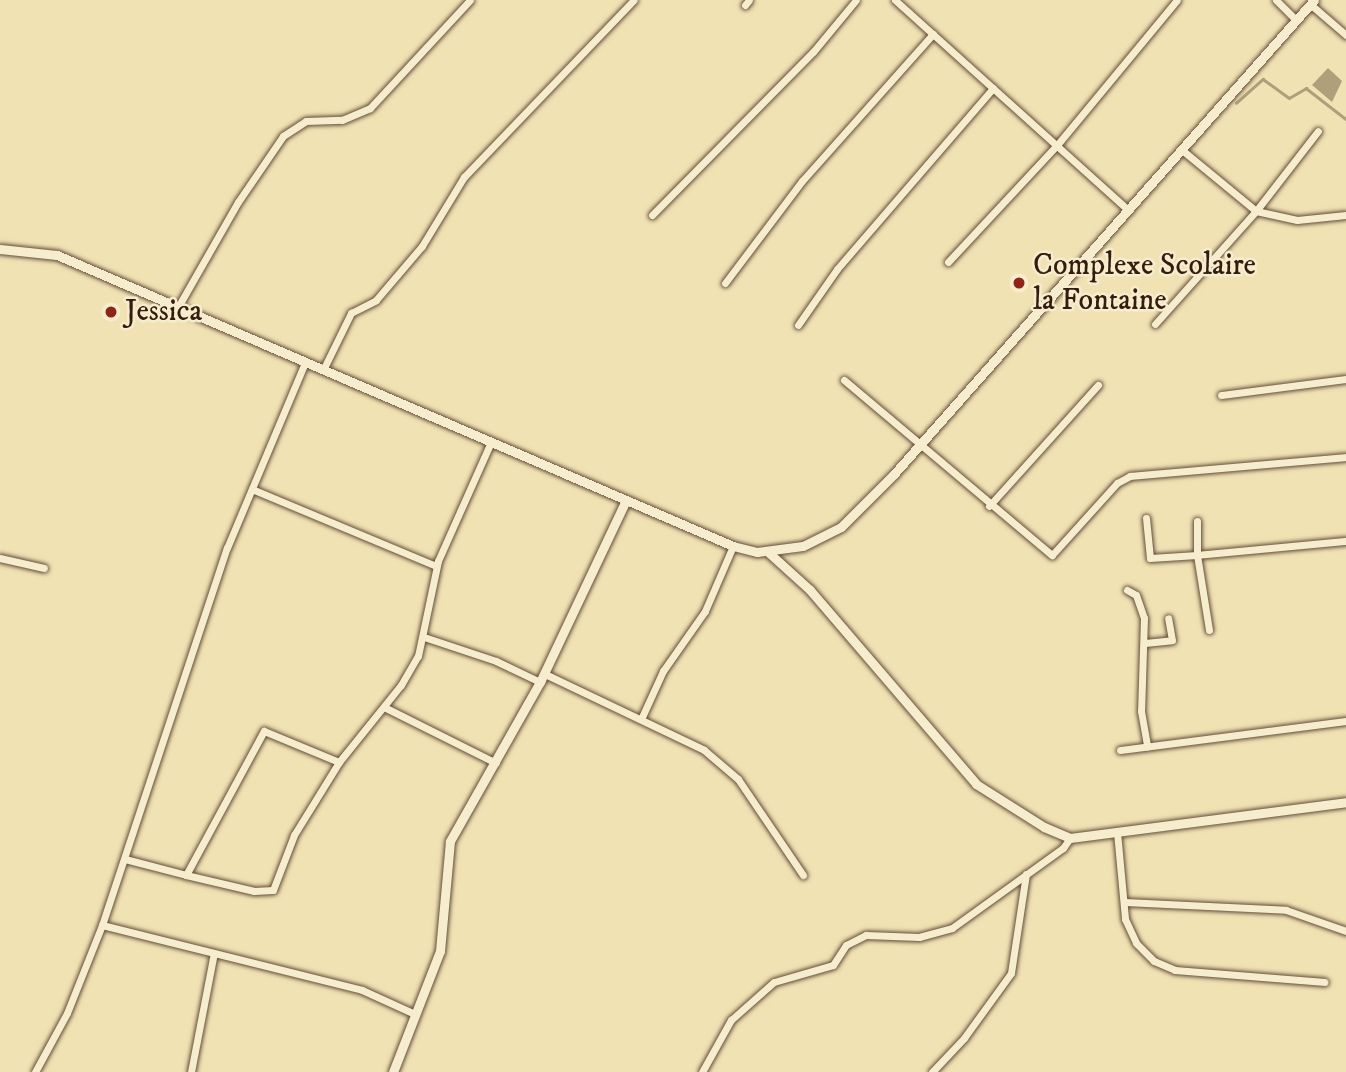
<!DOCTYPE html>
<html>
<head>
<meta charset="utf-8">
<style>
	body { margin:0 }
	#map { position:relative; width:1346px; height:1072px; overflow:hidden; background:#f1e2b4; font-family:"IM FELL DW Pica",serif }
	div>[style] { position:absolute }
	.water>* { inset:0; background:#b19f7c }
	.stream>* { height:2.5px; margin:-1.25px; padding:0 1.25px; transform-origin:1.25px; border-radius:1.25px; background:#b19f7c }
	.roads { filter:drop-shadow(0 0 2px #634e38) drop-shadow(0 0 2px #634e38) }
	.minor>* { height:7px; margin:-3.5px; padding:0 3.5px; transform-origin:3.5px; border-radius:3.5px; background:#f6ecce }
	.tertiary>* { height:9px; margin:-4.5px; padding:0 4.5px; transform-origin:4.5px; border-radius:4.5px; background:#f6ecce }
	.dots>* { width:19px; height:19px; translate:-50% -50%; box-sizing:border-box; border:4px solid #f6ecce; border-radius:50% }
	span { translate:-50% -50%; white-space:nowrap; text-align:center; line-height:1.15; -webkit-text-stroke:5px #f6ecce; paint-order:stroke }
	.poi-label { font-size:30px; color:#341d0f }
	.left { translate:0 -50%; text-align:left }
</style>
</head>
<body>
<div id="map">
	<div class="water">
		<i style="clip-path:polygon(1328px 68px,1342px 81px,1332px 102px,1312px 85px)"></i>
	</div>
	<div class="stream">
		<i style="left:1236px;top:103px;width:36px;rotate:-42deg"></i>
		<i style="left:1263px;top:79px;width:32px;rotate:36deg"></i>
		<i style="left:1289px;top:98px;width:20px;rotate:-30deg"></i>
		<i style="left:1306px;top:88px;width:51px;rotate:37.8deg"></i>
	</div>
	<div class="roads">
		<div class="minor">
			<i style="left:895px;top:0;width:314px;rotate:42deg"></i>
			<i style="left:1276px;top:0;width:28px;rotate:45deg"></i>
			<i style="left:1310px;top:4px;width:48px;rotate:40.7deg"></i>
			<i style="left:745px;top:5px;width:6px;rotate:-51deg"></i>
			<i style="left:1182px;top:150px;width:96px;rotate:39.5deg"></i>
			<i style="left:1256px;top:211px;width:42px;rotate:12.4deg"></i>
			<i style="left:1297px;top:220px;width:49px;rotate:-5.8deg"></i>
			<i style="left:652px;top:215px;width:229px;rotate:-45.4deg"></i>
			<i style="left:813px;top:52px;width:67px;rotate:-50.4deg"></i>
			<i style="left:948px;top:262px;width:160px;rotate:-47deg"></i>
			<i style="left:1057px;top:145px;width:188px;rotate:-50.4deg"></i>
			<i style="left:725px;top:283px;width:128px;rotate:-53deg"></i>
			<i style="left:802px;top:181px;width:197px;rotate:-48.3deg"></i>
			<i style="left:178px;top:307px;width:121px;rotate:-60.3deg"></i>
			<i style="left:238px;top:202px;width:80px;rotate:-55.7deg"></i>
			<i style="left:283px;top:136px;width:27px;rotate:-33deg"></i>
			<i style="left:306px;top:121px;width:36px;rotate:-2deg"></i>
			<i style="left:342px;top:120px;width:30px;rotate:-23deg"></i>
			<i style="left:370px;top:108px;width:147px;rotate:-47.2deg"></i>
			<i style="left:1155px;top:324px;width:152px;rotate:-48.2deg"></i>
			<i style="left:1256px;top:211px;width:101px;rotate:-52.2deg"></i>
			<i style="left:798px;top:325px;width:68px;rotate:-55.1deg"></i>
			<i style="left:837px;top:269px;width:239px;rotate:-49.2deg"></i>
			<i style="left:323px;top:370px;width:64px;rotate:-63.8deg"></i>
			<i style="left:351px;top:313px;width:28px;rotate:-27deg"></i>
			<i style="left:376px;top:300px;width:71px;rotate:-49.6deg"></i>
			<i style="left:422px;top:246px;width:81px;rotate:-58.7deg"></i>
			<i style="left:464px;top:177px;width:245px;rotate:-46.2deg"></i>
			<i style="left:844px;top:380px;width:272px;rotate:40.1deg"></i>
			<i style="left:1052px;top:555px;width:97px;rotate:-47.9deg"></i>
			<i style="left:1117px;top:483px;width:15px;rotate:-28deg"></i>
			<i style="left:1130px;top:476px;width:217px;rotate:-5deg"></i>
			<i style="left:1221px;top:395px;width:126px;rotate:-7.3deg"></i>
			<i style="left:252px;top:489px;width:199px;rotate:22.7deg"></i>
			<i style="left:989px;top:506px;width:163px;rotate:-48deg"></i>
			<i style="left:1146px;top:518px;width:40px;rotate:84.3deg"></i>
			<i style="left:1150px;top:558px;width:47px;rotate:-3.7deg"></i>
			<i style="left:1197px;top:555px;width:76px;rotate:80.9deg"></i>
			<i style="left:1197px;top:521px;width:34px;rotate:90deg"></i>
			<i style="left:1197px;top:555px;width:150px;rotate:-5.4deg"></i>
			<i style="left:0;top:558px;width:45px;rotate:12.8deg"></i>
			<i style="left:1127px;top:590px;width:10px;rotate:29deg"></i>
			<i style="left:1136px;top:595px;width:24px;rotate:71deg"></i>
			<i style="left:1144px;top:618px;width:93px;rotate:91.8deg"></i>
			<i style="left:1141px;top:711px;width:36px;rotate:80deg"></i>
			<i style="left:424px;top:637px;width:76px;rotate:18.4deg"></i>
			<i style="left:496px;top:661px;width:49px;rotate:25.5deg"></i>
			<i style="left:1145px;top:643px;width:27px;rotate:-6deg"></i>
			<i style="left:1172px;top:640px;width:22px;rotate:-100deg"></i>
			<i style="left:545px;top:674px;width:176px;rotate:25.5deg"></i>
			<i style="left:704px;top:750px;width:45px;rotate:40.5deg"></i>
			<i style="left:738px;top:779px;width:116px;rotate:55.9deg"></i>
			<i style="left:384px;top:707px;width:125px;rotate:26.6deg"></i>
			<i style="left:642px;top:717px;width:51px;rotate:-65.5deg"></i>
			<i style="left:663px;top:671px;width:73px;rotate:-55deg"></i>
			<i style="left:705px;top:611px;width:71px;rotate:-66.7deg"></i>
			<i style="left:1120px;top:750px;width:228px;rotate:-7.3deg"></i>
			<i style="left:1117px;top:832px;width:87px;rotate:84.7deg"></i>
			<i style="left:1125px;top:919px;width:26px;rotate:65deg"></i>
			<i style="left:1136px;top:943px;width:25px;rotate:45deg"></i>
			<i style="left:1154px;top:961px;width:23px;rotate:23deg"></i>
			<i style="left:1175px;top:970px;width:150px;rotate:4.6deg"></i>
			<i style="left:125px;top:859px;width:63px;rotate:14.7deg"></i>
			<i style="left:186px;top:875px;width:164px;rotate:-61.6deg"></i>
			<i style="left:264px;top:731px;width:81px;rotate:22.5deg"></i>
			<i style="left:339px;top:762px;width:99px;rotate:-51.2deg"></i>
			<i style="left:401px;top:685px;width:34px;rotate:-60deg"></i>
			<i style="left:418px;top:656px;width:97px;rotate:-78.1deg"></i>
			<i style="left:438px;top:561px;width:130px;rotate:-66deg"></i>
			<i style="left:186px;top:875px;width:70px;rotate:13.2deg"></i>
			<i style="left:254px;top:891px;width:19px;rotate:-3deg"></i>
			<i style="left:273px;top:890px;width:59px;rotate:-69.1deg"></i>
			<i style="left:294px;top:835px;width:86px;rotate:-58.3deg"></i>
			<i style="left:1125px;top:902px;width:161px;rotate:2.8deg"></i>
			<i style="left:1286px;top:910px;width:64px;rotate:19.3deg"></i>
			<i style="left:102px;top:925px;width:268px;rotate:14deg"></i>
			<i style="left:362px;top:990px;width:58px;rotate:24.4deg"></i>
			<i style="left:35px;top:1072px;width:67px;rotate:-61.5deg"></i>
			<i style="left:67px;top:1013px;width:95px;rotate:-68.3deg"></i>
			<i style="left:102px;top:925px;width:397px;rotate:-71.7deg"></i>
			<i style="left:227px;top:548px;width:202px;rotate:-67.2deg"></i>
			<i style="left:191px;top:1072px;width:121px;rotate:-79.1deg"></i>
			<i style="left:702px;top:1072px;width:60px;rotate:-60.9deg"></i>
			<i style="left:731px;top:1020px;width:57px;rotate:-41.5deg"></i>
			<i style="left:774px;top:982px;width:61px;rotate:-16.1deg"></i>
			<i style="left:833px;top:965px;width:24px;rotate:-57deg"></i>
			<i style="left:846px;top:945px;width:22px;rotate:-27deg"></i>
			<i style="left:866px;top:935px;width:53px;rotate:2.2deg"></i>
			<i style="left:919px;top:937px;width:34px;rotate:-15deg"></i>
			<i style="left:952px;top:928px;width:137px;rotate:-35.8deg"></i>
			<i style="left:1063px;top:848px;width:12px;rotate:-55deg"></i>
			<i style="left:932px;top:1072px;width:47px;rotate:-46.7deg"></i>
			<i style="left:964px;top:1038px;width:80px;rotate:-54.1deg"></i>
			<i style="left:1011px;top:973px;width:100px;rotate:-81.4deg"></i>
		</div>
		<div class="tertiary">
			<i style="left:0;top:249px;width:57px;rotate:6deg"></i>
			<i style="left:57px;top:255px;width:736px;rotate:23.29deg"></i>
			<i style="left:733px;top:546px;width:25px;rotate:14deg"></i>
			<i style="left:757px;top:552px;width:46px;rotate:-7.4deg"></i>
			<i style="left:803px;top:546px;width:42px;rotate:-26.6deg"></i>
			<i style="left:841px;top:527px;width:75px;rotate:-45deg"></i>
			<i style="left:894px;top:474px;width:633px;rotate:-48.46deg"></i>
			<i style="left:768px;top:552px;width:57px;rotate:42.1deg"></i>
			<i style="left:810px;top:590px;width:255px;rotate:49.4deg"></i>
			<i style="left:976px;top:784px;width:80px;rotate:32.3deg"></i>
			<i style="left:1044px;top:827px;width:28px;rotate:23deg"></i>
			<i style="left:1070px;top:838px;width:278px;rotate:-7.4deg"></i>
			<i style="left:393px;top:1072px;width:130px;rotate:-68.8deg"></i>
			<i style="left:440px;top:951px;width:110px;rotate:-84.8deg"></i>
			<i style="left:450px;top:841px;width:183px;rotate:-60.5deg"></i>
			<i style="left:540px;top:682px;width:201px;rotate:-64.7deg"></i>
		</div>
	</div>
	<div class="dots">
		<i style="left:1019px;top:283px;background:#8f2418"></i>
		<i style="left:111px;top:312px;background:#8f2418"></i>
	</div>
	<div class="poi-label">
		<span class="left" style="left:1033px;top:283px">Complexe Scolaire<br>la Fontaine</span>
		<span class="left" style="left:125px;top:312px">Jessica</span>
	</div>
</div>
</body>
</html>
